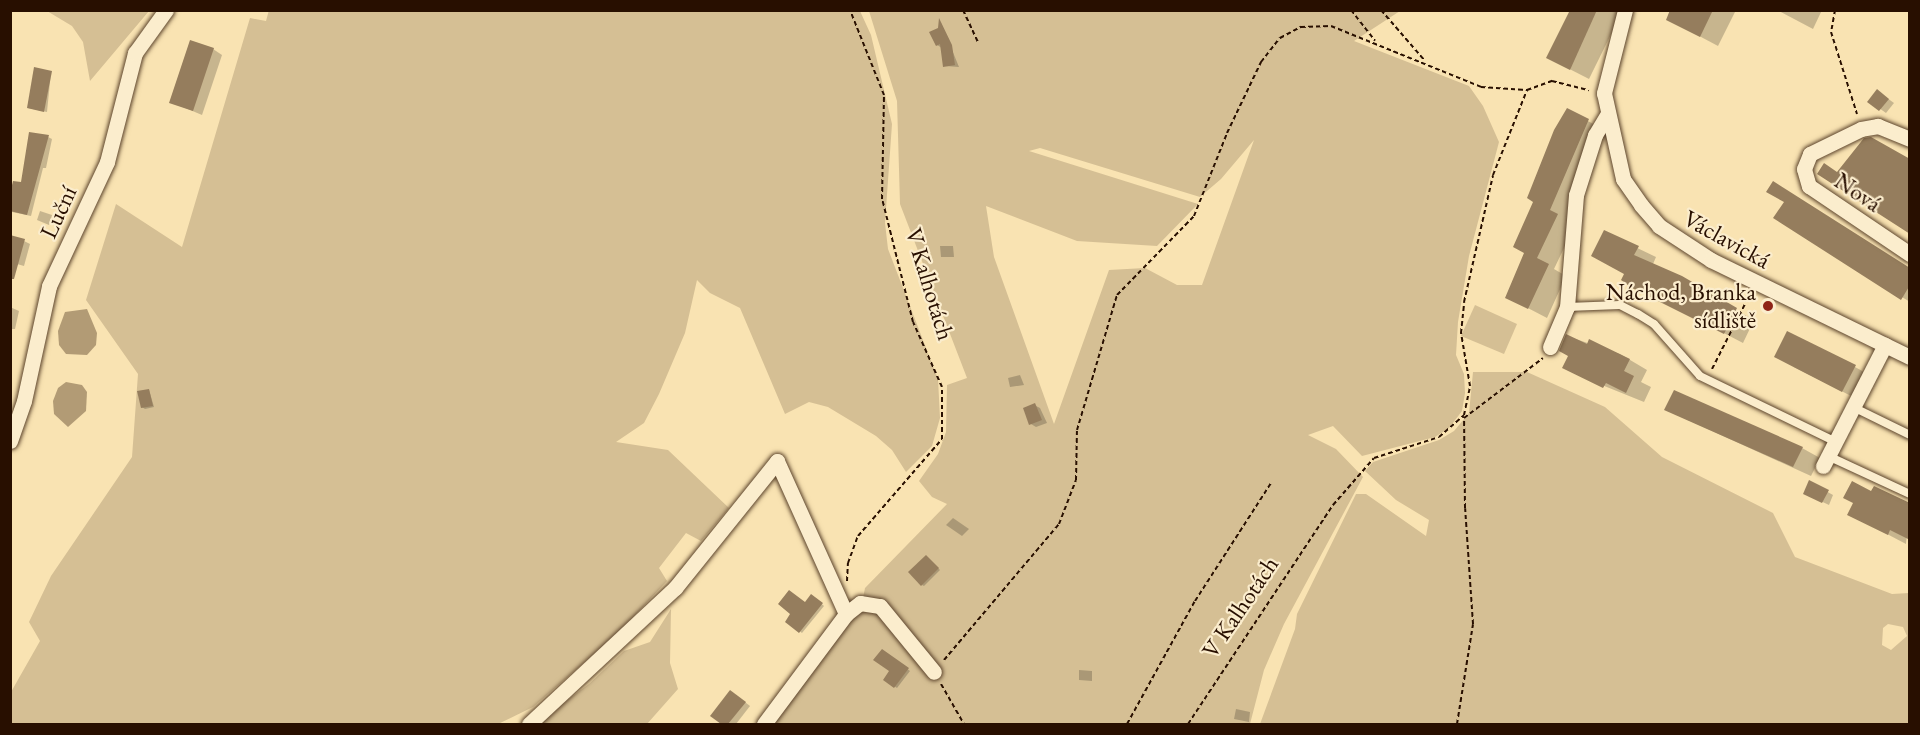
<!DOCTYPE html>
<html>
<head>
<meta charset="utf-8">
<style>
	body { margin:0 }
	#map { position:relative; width:1920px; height:735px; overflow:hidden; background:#f9e3b2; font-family:"EB Garamond",serif }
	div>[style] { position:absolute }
	.green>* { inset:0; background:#d5bf94 }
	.water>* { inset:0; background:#b29b75 }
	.shadow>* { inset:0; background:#0003 }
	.building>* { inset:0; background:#957d5d }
	.path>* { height:2px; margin-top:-1px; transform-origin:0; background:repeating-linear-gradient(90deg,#280f00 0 4.5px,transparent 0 7.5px) }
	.roads { filter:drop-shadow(0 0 2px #5c442c) drop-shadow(0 0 2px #5c442c) }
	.service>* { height:8px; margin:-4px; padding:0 4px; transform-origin:4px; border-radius:4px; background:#fbedcd }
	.minor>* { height:15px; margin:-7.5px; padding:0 7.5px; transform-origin:7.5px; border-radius:7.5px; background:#fbedcd }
	.dots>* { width:16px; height:16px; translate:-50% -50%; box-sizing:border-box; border:3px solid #fbedcd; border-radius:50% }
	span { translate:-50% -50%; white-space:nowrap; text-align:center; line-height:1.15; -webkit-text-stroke:4.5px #fbedcd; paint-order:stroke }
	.street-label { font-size:24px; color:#280f00 }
	.poi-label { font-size:24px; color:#280f00 }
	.right { translate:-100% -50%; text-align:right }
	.frame { position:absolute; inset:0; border:12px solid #280f00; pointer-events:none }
</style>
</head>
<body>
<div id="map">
	<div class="green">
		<i style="clip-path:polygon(269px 10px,860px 11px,871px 35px,892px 124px,885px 223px,888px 249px,938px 379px,940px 418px,932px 446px,906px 472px,892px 450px,876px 436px,828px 407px,809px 402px,785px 414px,740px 308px,710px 293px,697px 280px,685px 333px,659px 394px,644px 423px,616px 442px,668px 450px,729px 508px,701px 541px,686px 533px,659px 568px,667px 581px,618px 633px,533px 707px,498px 724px,11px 724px,11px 692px,40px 641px,29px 622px,51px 576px,132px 457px,138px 374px,86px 300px,116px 204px,182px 247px,250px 18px,266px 21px)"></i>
		<i style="clip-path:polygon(47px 11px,149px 11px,90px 81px,83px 42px,72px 26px)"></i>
		<i style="clip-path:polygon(evenodd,869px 11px,1400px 11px,1354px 41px,1469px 86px,1483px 106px,1499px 142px,1469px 256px,1458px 322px,1456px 355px,1464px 374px,1465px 393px,1462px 411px,1449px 428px,1435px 437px,1362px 456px,1333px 426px,1308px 435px,1336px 449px,1363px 477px,1284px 624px,1264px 670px,1250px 724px,770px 724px,861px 608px,865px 588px,947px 504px,932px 497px,919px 481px,938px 454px,946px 432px,947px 385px,967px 378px,900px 204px,897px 101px,869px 11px,1254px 140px,1202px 285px,1177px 285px,1145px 268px,1109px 270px,1054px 424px,994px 257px,986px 206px,1077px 241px,1157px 246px,1198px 204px,1029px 151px,1040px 148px,1200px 197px,1221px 179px,1254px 140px)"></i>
		<i style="clip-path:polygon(1475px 305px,1517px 324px,1504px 354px,1461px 336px)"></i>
		<i style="clip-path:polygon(evenodd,1473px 372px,1527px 372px,1605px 407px,1662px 457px,1773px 513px,1795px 557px,1892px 594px,1909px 593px,1909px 724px,1260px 724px,1295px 629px,1297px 614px,1356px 494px,1366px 494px,1426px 536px,1429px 520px,1396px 500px,1365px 471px,1373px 462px,1439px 440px,1454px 431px,1469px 413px,1473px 372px,1888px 624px,1903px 627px,1907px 636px,1891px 650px,1882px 645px,1883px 628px,1888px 624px)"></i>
		<i style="clip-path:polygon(671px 609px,670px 663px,678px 689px,647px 724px,535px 724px,589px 684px,624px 651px,650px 642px)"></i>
	</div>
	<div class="water">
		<i style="clip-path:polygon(87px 309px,97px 333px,96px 345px,87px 355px,66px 354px,59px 345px,58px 331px,65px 312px)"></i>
		<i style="clip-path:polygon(66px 382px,82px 385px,87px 392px,86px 411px,68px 427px,54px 414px,53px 401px,58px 388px)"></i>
	</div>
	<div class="shadow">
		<i style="clip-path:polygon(1572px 10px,1623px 10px,1589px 79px,1548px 58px)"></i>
		<i style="clip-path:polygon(1672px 10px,1736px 10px,1718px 46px,1686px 29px)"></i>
		<i style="clip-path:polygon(1777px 10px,1822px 10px,1813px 29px)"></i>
		<i style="clip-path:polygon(941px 23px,959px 67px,945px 66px,942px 48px,937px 45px)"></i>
		<i style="clip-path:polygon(213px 49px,222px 55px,202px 115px,171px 102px)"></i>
		<i style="clip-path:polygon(51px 72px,47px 112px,28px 108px)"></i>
		<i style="clip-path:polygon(1883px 95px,1894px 103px,1886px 113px,1869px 101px)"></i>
		<i style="clip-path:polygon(1568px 110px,1606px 131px,1568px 221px,1575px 225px,1554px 269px,1566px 276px,1547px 318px,1507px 297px,1526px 253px,1535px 201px)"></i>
		<i style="clip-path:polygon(48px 137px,52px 139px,46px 168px,43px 168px,31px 216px,12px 212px)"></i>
		<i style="clip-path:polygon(40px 211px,52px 215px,49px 225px,37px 220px)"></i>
		<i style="clip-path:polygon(1775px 218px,1910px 270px,1910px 302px)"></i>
		<i style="clip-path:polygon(1604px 232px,1656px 257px,1653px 264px,1754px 320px,1743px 343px,1641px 290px,1626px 274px)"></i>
		<i style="clip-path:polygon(24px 241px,30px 244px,24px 266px,10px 262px)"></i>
		<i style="clip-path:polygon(940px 246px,953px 246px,954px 257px,941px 257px)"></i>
		<i style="clip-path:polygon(10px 307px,19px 311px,15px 329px,10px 329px)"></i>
		<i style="clip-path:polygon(1567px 336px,1620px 354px,1647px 370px,1641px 382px,1651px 387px,1644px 402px,1582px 377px,1570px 356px)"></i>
		<i style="clip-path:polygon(1794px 367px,1855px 367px,1873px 377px,1861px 401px)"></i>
		<i style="clip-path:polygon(1020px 375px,1024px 385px,1010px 387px,1008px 378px)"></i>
		<i style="clip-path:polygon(149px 390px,154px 407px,145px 409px,142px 407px)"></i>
		<i style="clip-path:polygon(1034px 405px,1040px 408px,1047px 423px,1036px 427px,1031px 424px)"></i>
		<i style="clip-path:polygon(1666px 410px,1802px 448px,1820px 458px,1811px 476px)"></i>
		<i style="clip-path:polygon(1810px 482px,1833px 495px,1829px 505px,1810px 496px)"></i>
		<i style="clip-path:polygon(1875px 488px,1910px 504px,1906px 544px,1849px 514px)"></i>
		<i style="clip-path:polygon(953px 518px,969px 529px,962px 536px,946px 525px)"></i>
		<i style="clip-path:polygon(928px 558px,940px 570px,924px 586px,922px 585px)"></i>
		<i style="clip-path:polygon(814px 597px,824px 606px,802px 633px,787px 621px)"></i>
		<i style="clip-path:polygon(882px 650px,910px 671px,897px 688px,885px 680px,891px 671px)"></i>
		<i style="clip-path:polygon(1079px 670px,1092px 671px,1092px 681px,1079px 680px)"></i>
		<i style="clip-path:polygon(736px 695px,750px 706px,736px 724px,724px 724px,712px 715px)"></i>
		<i style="clip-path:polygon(1236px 709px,1250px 712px,1249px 722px,1234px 719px)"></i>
	</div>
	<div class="building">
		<i style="clip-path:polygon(1570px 10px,1597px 10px,1570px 70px,1546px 58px)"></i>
		<i style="clip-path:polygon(1670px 10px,1713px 10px,1700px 37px,1666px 20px)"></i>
		<i style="clip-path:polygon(939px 18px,952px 45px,955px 65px,943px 67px,940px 44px,936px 46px,929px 32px,938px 28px)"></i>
		<i style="clip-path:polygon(190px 40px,214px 48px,193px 111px,169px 103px)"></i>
		<i style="clip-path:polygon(34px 67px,52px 71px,44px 112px,27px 108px)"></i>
		<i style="clip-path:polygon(1877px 89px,1889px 99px,1879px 111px,1867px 102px)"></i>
		<i style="clip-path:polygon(1567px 108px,1589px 119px,1550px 210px,1558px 214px,1537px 258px,1549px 264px,1528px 309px,1505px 298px,1524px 253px,1513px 247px,1533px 202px,1527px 198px,1531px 188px,1554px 130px)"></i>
		<i style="clip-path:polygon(29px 132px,49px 135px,27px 215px,10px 211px,10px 193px,13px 181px,21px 182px)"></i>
		<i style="clip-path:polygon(1871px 137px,1910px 159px,1910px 234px,1817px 174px,1824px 163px,1837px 172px,1864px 138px)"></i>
		<i style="clip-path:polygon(1773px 181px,1910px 268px,1910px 285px,1901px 300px,1773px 218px,1784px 202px,1766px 192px)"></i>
		<i style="clip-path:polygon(1604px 230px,1639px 246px,1634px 255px,1682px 276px,1737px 308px,1724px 334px,1632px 288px,1621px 280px,1624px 274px,1591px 256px)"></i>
		<i style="clip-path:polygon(10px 235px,25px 239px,14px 279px,10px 279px)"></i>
		<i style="clip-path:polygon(1787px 331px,1856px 365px,1842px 392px,1774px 357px)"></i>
		<i style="clip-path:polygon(1566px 334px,1587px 344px,1589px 339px,1630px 359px,1624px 371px,1634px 376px,1626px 393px,1606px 383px,1603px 388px,1562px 368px,1568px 356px,1559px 351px)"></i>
		<i style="clip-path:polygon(149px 389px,153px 406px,141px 408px,137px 391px)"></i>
		<i style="clip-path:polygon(1674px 390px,1803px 447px,1793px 467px,1664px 410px)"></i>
		<i style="clip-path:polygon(1035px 403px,1042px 420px,1029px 425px,1023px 408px)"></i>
		<i style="clip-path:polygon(1809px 480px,1829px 490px,1822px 503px,1803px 494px)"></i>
		<i style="clip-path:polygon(1852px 481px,1871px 491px,1874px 486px,1910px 503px,1910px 540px,1890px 530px,1888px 535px,1847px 515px,1853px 503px,1843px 498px)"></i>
		<i style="clip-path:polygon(926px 555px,939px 568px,921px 586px,908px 572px)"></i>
		<i style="clip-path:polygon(789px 590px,805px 602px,811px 594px,823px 603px,799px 633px,785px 622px,790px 614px,778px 604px)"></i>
		<i style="clip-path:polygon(882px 649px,909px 668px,894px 688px,883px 680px,889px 671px,873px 660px)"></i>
		<i style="clip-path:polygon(730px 690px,746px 702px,728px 724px,721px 724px,710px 716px)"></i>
	</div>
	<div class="path">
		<i style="left:963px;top:10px;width:35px;rotate:65deg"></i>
		<i style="left:1351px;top:10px;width:39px;rotate:52deg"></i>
		<i style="left:1381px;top:10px;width:67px;rotate:49.2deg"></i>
		<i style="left:1835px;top:10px;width:22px;rotate:100deg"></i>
		<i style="left:1831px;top:32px;width:86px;rotate:72.4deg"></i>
		<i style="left:1712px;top:369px;width:84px;rotate:-63.1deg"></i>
		<i style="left:1464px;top:418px;width:99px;rotate:-37.2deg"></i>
		<i style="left:847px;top:581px;width:18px;rotate:-87deg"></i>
		<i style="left:848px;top:563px;width:29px;rotate:-70deg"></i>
		<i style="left:858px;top:536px;width:128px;rotate:-49.1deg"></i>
		<i style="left:942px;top:439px;width:52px;rotate:-90deg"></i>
		<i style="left:942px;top:387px;width:71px;rotate:-114deg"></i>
		<i style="left:913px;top:322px;width:127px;rotate:-104.1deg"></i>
		<i style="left:882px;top:199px;width:104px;rotate:-88.9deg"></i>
		<i style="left:884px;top:95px;width:92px;rotate:-111.8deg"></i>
		<i style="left:944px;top:660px;width:178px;rotate:-49.8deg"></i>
		<i style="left:1059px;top:524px;width:47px;rotate:-68.9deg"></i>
		<i style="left:1076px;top:480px;width:50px;rotate:-88.9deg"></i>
		<i style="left:1077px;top:430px;width:141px;rotate:-73.5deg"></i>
		<i style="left:1117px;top:295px;width:110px;rotate:-45.7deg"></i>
		<i style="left:1194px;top:216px;width:89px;rotate:-68.3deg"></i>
		<i style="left:1227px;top:133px;width:79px;rotate:-64.4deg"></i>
		<i style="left:1261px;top:62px;width:31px;rotate:-52deg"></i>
		<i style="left:1280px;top:38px;width:24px;rotate:-28deg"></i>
		<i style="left:1301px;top:27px;width:30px;rotate:-2deg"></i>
		<i style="left:1331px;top:26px;width:162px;rotate:22.1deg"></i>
		<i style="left:1481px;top:87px;width:46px;rotate:3.7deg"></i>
		<i style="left:1527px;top:90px;width:27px;rotate:-20deg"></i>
		<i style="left:1552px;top:81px;width:38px;rotate:14deg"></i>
		<i style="left:941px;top:684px;width:46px;rotate:60.1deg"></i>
		<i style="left:1127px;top:724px;width:141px;rotate:-61.1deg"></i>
		<i style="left:1195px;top:601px;width:140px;rotate:-57.2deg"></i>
		<i style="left:1188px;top:724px;width:263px;rotate:-56.5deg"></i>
		<i style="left:1333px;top:505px;width:62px;rotate:-48.9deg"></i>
		<i style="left:1374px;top:458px;width:68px;rotate:-17.9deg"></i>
		<i style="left:1439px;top:437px;width:33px;rotate:-41deg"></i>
		<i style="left:1464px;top:415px;width:30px;rotate:-78deg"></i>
		<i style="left:1470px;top:386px;width:54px;rotate:-99.6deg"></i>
		<i style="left:1461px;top:333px;width:31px;rotate:-84deg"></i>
		<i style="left:1464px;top:302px;width:130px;rotate:-77.1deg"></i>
		<i style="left:1493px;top:175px;width:92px;rotate:-68.2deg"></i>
		<i style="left:1457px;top:724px;width:101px;rotate:-80.9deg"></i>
		<i style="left:1473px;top:624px;width:116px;rotate:-93.9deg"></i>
		<i style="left:1465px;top:508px;width:91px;rotate:-90.6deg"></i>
	</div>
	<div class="roads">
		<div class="service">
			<i style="left:1567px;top:307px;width:53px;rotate:-2.2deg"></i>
			<i style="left:1620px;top:305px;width:20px;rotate:27deg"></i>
			<i style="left:1638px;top:314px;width:19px;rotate:32deg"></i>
			<i style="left:1654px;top:324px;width:69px;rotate:48.5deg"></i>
			<i style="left:1700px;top:376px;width:151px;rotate:25.9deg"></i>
			<i style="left:1855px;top:408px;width:61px;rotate:26.1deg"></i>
			<i style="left:1828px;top:456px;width:90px;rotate:24.9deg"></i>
		</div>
		<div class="minor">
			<i style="left:1625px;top:10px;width:86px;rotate:104.2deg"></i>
			<i style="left:1604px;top:93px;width:88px;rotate:77.5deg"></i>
			<i style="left:1623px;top:179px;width:32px;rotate:55deg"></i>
			<i style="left:1641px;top:205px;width:28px;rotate:49deg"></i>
			<i style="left:1659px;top:226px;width:62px;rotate:33.2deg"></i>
			<i style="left:1711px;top:260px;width:221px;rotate:26deg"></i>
			<i style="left:1910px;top:139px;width:35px;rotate:-158deg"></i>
			<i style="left:1878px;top:126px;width:17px;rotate:170deg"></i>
			<i style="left:1861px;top:129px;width:57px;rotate:153.9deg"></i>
			<i style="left:1810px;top:154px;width:16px;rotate:112deg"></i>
			<i style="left:1804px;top:169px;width:18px;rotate:74deg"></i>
			<i style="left:1809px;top:186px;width:122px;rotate:34deg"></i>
			<i style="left:1550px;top:347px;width:43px;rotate:-67deg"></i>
			<i style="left:1567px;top:307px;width:112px;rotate:-85.4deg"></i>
			<i style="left:1576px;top:195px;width:63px;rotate:-72.4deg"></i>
			<i style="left:1595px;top:135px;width:23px;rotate:-59deg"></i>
			<i style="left:10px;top:441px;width:42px;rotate:-70.7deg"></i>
			<i style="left:24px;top:401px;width:118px;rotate:-77.7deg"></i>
			<i style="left:49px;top:286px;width:137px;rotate:-64.9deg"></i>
			<i style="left:107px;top:162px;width:113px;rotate:-75.6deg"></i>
			<i style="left:135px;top:53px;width:53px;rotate:-54.2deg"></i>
			<i style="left:1823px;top:466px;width:136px;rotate:-62.9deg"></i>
			<i style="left:529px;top:724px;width:200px;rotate:-43deg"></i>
			<i style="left:675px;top:588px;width:163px;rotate:-51.2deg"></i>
			<i style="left:777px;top:461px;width:168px;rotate:65.7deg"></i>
			<i style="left:764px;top:724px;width:137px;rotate:-53.3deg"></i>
			<i style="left:846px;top:614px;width:18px;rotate:-38deg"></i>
			<i style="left:860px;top:603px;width:20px;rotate:9deg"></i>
			<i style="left:880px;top:606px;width:85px;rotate:50.7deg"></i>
		</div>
	</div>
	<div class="dots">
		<i style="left:1768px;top:306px;background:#8f2418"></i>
	</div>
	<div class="street-label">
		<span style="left:1858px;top:192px;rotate:34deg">Nová</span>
		<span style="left:58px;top:212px;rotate:-65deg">Luční</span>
		<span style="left:1727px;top:239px;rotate:29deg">Václavická</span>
		<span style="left:930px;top:284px;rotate:73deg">V Kalhotách</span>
		<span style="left:1240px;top:607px;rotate:-56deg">V Kalhotách</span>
	</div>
	<div class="poi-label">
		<span class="right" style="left:1756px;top:306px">Náchod, Branka<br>sídliště</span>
	</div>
	<div class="frame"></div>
</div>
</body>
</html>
